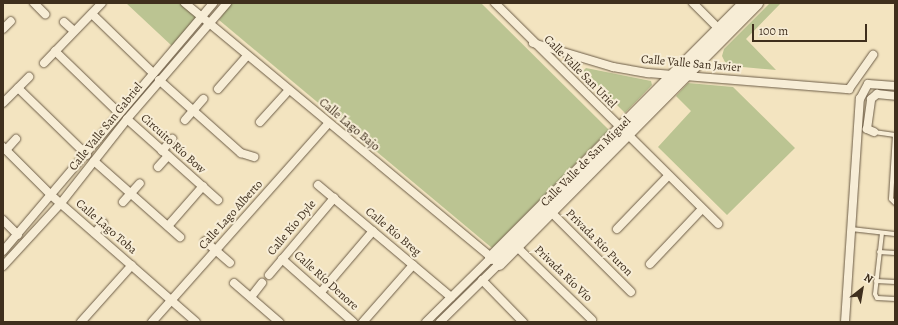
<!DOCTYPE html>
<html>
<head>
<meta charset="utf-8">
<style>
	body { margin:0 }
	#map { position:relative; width:898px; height:325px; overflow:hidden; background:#f3e4c0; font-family:Alegreya,serif }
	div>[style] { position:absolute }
	.green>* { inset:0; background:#bbc492 }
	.roads { filter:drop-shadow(0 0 1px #6c5c46) drop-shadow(0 0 1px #6c5c46) }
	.lane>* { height:4px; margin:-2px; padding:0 2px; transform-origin:2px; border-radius:2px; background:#f7edd6 }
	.street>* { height:8px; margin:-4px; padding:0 4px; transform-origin:4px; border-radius:4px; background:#f7edd6 }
	.secondary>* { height:12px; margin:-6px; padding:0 6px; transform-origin:6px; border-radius:6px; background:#f7edd6 }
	span { translate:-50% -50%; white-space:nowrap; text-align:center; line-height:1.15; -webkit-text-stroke:4px #f7edd6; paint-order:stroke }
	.street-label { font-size:12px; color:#3f2f1d }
	.frame { position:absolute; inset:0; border:4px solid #3f2f1d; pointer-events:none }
	.north { position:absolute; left:842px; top:269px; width:40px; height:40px; -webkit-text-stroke:3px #f7edd6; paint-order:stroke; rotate:31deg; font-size:11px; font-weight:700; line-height:16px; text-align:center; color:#3f2f1d }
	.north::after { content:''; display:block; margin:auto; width:14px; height:18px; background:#3f2f1d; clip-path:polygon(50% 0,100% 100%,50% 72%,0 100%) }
	.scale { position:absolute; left:752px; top:24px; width:115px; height:18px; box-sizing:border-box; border:2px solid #3f2f1d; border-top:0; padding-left:5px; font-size:12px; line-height:14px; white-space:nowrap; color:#3f2f1d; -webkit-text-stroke:3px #f7edd6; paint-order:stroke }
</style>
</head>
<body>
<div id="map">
	<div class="green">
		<i style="clip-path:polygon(126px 3px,179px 3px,197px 18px,172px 46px)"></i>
		<i style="clip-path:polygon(231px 3px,481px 3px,609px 130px,492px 248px,219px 20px)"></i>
		<i style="clip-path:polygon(770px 3px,781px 3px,746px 39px,776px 70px,732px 66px,725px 62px,722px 56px,724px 49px)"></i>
		<i style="clip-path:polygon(586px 68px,651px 81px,652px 85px,625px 113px,583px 71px)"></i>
		<i style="clip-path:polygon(688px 83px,733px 87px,795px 148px,727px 215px,658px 147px,691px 111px,676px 96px)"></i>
	</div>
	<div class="roads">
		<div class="lane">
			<i style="left:874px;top:132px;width:21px;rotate:8deg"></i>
			<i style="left:895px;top:135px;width:64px;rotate:93.6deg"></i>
			<i style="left:891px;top:199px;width:6px;rotate:45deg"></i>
			<i style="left:851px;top:229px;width:44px;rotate:6.5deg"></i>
			<i style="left:882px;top:233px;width:61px;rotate:96.5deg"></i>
			<i style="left:875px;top:294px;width:4px;rotate:63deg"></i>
			<i style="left:877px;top:298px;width:18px;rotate:3deg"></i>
			<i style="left:879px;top:252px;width:16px;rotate:4deg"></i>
			<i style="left:876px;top:281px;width:19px;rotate:3deg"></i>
		</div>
		<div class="street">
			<i style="left:34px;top:3px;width:16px;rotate:45deg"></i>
			<i style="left:185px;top:3px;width:408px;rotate:39.7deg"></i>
			<i style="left:499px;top:264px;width:83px;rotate:135.5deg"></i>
			<i style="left:495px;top:3px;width:314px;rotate:44.7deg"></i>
			<i style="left:693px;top:3px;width:41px;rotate:45deg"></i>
			<i style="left:92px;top:14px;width:85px;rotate:44deg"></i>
			<i style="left:64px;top:22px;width:13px;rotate:42deg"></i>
			<i style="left:3px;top:29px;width:11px;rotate:-45deg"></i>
			<i style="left:533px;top:43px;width:84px;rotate:16.7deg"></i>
			<i style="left:613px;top:67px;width:36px;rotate:10deg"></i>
			<i style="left:648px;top:73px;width:202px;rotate:4.6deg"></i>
			<i style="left:849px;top:89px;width:42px;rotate:-54.8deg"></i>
			<i style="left:55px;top:51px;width:89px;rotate:44.1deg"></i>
			<i style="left:44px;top:63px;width:83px;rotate:-46deg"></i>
			<i style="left:159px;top:80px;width:110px;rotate:41.7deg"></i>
			<i style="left:241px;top:153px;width:14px;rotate:17deg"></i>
			<i style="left:18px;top:88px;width:96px;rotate:44.2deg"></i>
			<i style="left:218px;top:89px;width:44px;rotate:-48.7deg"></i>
			<i style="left:3px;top:103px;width:37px;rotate:-45deg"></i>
			<i style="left:127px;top:119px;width:122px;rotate:41.7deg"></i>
			<i style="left:185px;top:120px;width:28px;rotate:-49deg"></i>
			<i style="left:260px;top:122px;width:42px;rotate:-47.9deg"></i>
			<i style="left:874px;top:132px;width:8px;rotate:-157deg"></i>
			<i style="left:867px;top:129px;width:30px;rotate:-82deg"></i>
			<i style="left:871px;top:99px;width:8px;rotate:-40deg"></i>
			<i style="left:877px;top:94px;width:18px;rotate:6deg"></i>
			<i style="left:3px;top:147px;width:69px;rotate:45deg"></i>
			<i style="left:52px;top:196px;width:191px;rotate:41.2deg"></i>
			<i style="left:6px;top:150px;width:15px;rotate:-48deg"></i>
			<i style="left:162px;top:151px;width:16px;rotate:-50deg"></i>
			<i style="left:94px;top:161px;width:115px;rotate:41.5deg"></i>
			<i style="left:158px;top:167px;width:15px;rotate:-48deg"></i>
			<i style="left:318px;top:185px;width:174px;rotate:40.1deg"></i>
			<i style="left:123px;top:202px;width:25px;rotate:-48deg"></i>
			<i style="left:551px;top:212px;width:113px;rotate:45deg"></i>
			<i style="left:3px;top:220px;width:21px;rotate:45deg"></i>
			<i style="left:168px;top:226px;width:53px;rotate:-48.8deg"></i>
			<i style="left:617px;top:229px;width:74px;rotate:-46.1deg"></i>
			<i style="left:95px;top:233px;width:13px;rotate:-51deg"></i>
			<i style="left:205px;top:241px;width:33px;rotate:41deg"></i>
			<i style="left:516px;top:246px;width:106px;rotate:44.2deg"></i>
			<i style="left:3px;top:251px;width:325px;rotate:-49.7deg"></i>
			<i style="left:282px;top:259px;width:95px;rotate:41.6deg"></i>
			<i style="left:650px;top:264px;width:76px;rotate:-46.6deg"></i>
			<i style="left:3px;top:266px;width:86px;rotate:-47.4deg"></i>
			<i style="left:61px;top:203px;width:107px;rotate:-51.8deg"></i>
			<i style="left:127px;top:119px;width:153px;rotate:-49.2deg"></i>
			<i style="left:269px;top:275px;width:101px;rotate:-49.8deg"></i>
			<i style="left:482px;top:280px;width:59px;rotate:45.7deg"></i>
			<i style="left:234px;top:283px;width:60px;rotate:40.9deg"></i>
			<i style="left:321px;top:292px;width:80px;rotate:-49.6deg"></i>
			<i style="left:251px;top:297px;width:18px;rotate:-52deg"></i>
			<i style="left:81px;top:322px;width:76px;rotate:-48.2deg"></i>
			<i style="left:152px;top:322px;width:265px;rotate:-48.4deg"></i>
			<i style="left:363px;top:322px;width:76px;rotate:-48.7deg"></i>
			<i style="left:426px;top:322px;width:91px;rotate:-44.6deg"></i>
			<i style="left:845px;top:322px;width:224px;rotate:-86.2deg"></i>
			<i style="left:860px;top:99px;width:17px;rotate:-62deg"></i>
			<i style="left:868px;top:84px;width:27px;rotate:4deg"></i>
		</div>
		<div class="secondary">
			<i style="left:491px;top:258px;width:360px;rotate:-45.1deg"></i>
			<i style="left:499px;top:264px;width:367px;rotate:-45.3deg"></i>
		</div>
	</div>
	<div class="street-label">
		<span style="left:691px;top:64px;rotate:5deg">Calle Valle San Javier</span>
		<span style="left:580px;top:72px;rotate:45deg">Calle Valle San Uriel</span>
		<span style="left:349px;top:125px;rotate:40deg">Calle Lago Bajo</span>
		<span style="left:106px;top:127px;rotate:-51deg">Calle Valle San Gabriel</span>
		<span style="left:173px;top:144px;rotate:42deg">Circuito Río Bow</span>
		<span style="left:586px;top:162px;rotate:-45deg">Calle Valle de San Miguel</span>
		<span style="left:231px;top:215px;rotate:-48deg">Calle Lago Alberto</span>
		<span style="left:106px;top:227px;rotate:41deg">Calle Lago Toba</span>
		<span style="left:292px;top:228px;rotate:-50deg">Calle Río Dyle</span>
		<span style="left:393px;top:232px;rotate:40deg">Calle Río Breg</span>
		<span style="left:599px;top:243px;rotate:45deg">Privada Río Puron</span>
		<span style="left:563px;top:274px;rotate:44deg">Privada Río Vío</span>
		<span style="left:326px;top:281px;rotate:42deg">Calle Río Denore</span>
	</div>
	<div class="frame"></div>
	<div class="north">N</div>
	<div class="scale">100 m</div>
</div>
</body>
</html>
